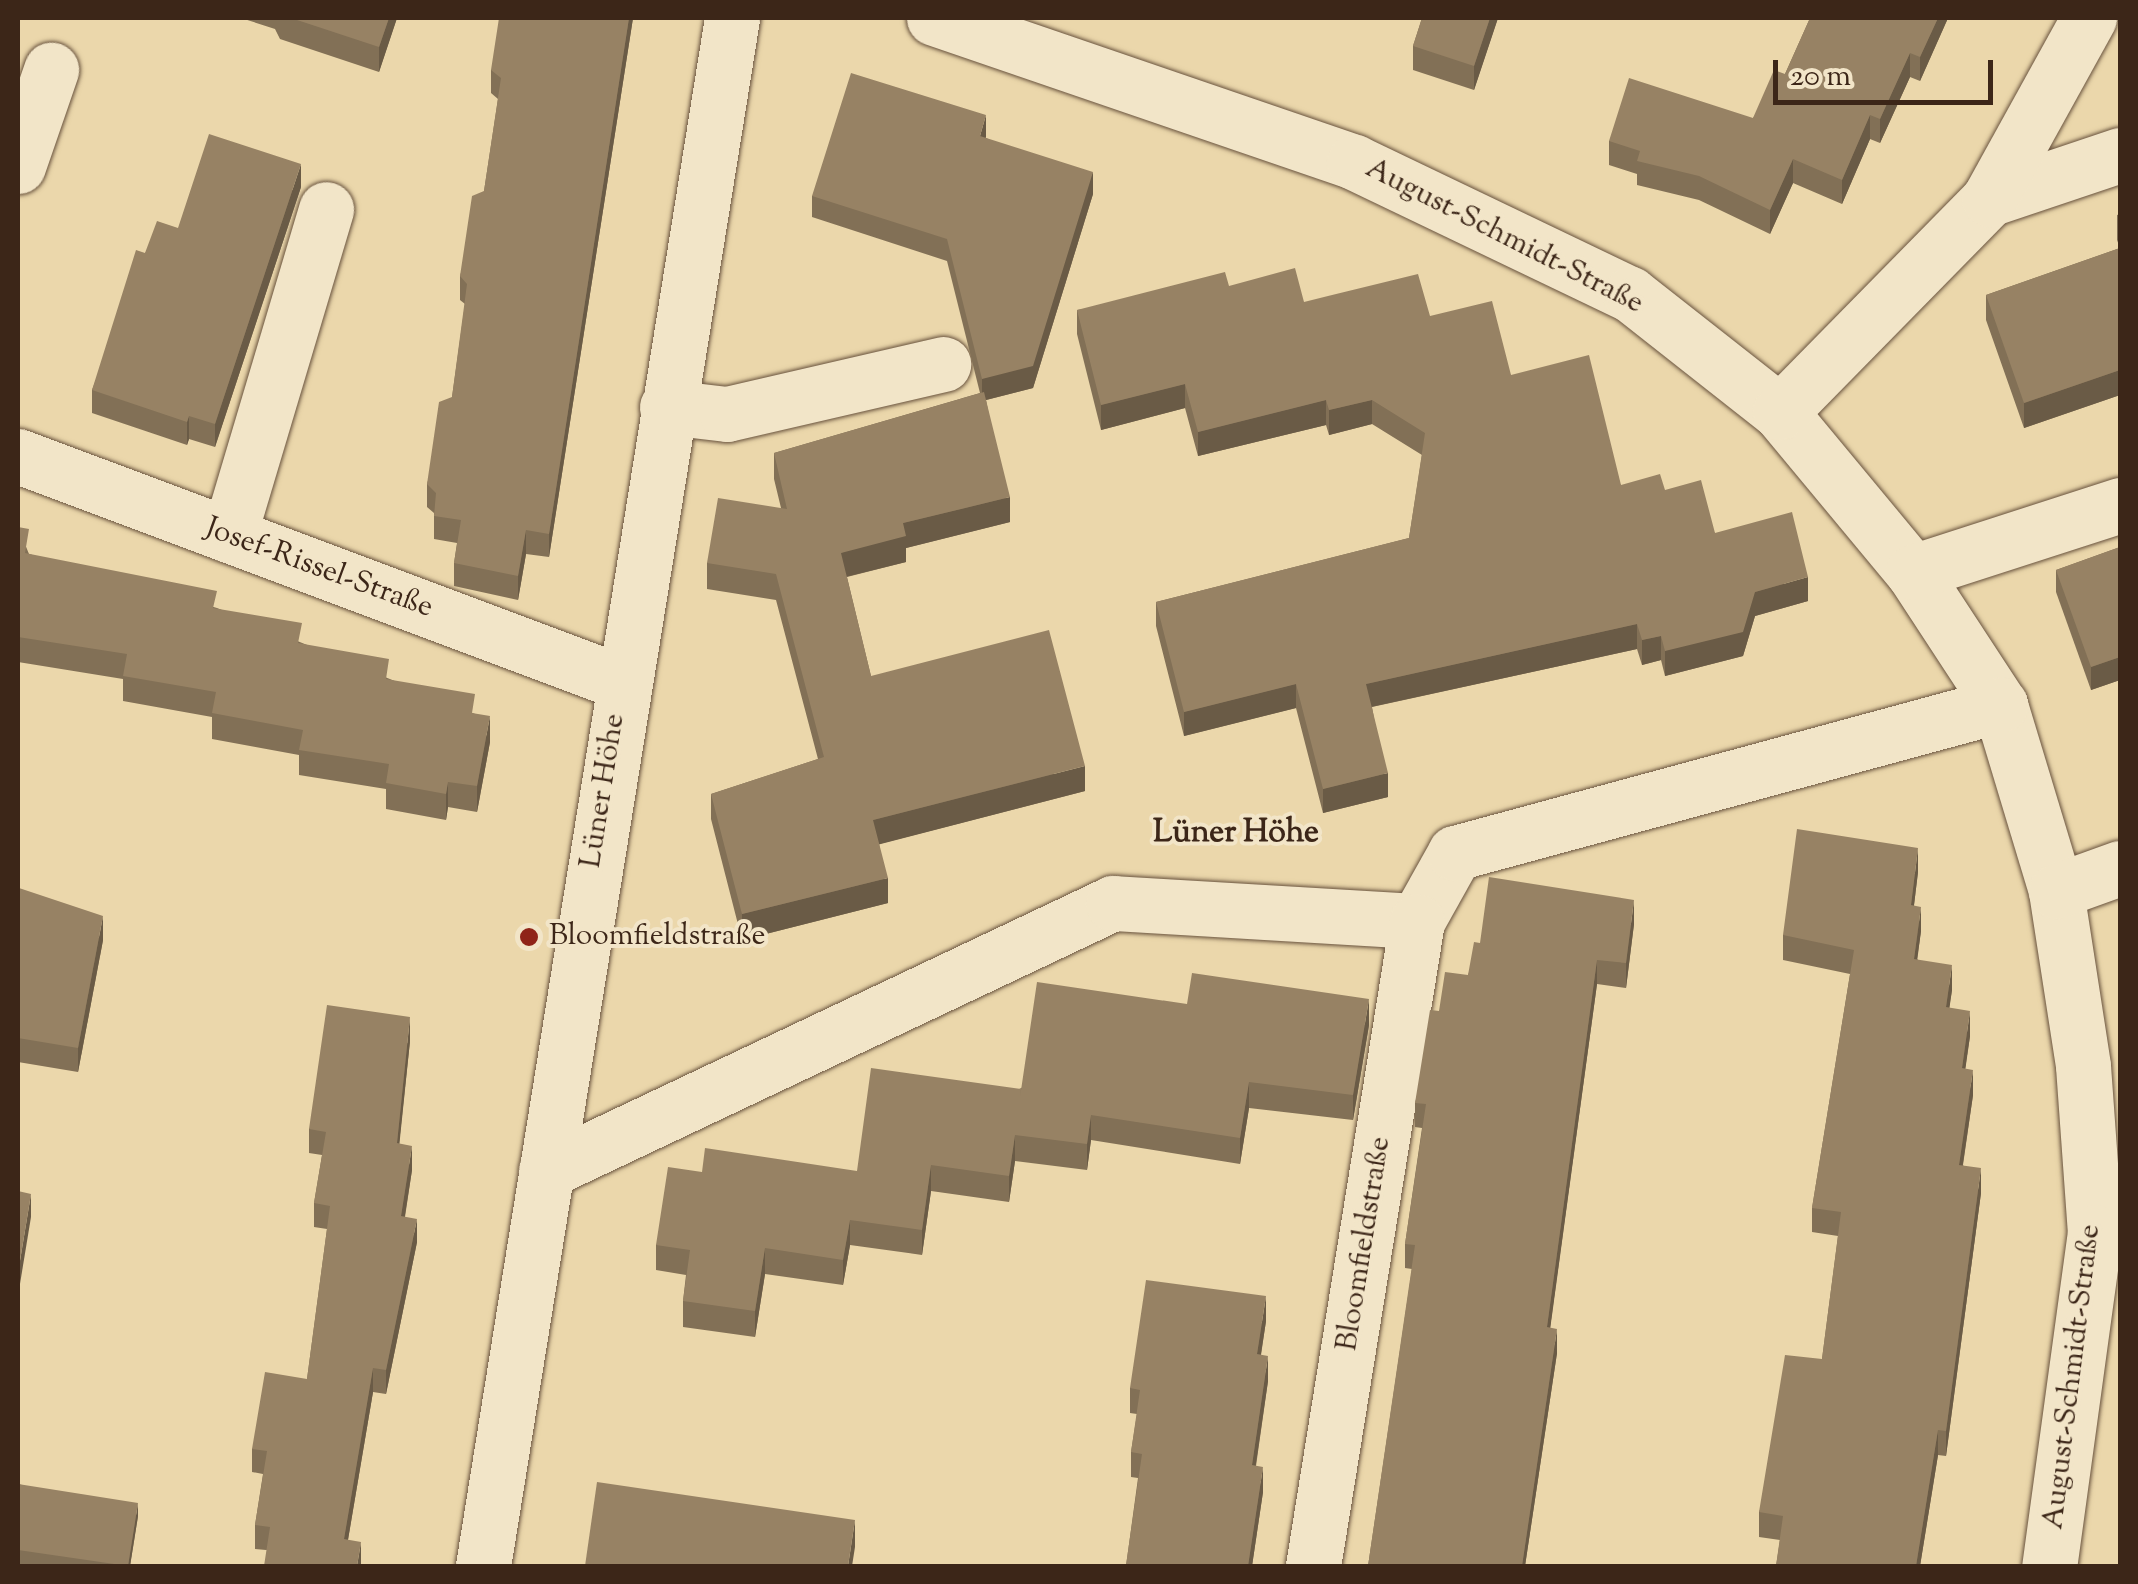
<!DOCTYPE html>
<html>
<head>
<meta charset="utf-8">
<style>
	body { margin:0 }
	#map { position:relative; width:2138px; height:1584px; overflow:hidden; background:#ebd7ab; font-family:"Sorts Mill Goudy",serif }
	div>[style] { position:absolute }
	.roads { filter:drop-shadow(0 0 2px #68523d) drop-shadow(0 0 2px #68523d) }
	.minor>* { height:55px; margin:-27.5px; padding:0 27.5px; transform-origin:27.5px; border-radius:27.5px; background:#f2e5c8 }
	.wall>* { inset:0; background:#827056 }
	.shaded-wall>* { inset:0; background:#6a5b46 }
	.building>* { inset:0; background:#978264 }
	.dots>* { width:28px; height:28px; translate:-50% -50%; box-sizing:border-box; border:5px solid #f2e5c8; border-radius:50% }
	span { translate:-50% -50%; white-space:nowrap; text-align:center; line-height:1.15; -webkit-text-stroke:8px #f2e5c8; paint-order:stroke }
	.street-label { font-size:30px; color:#3c2618 }
	.poi-label { font-size:30px; color:#3c2618 }
	.left { translate:0 -50%; text-align:left }
	.neighbourhood-label { font-size:32px; color:#3c2618; font-weight:700 }
	.frame { position:absolute; inset:0; border:20px solid #3c2618; pointer-events:none }
	.scale { position:absolute; left:1773px; top:60px; width:220px; height:45px; box-sizing:border-box; border:5px solid #3c2618; border-top:0; padding-left:12px; font-size:30px; line-height:35px; white-space:nowrap; color:#3c2618; -webkit-text-stroke:8px #f2e5c8; paint-order:stroke }
</style>
</head>
<body>
<div id="map">
	<div class="roads">
		<div class="minor">
			<i style="left:934px;top:18px;width:444px;rotate:18.9deg"></i>
			<i style="left:1354px;top:162px;width:306px;rotate:25.6deg"></i>
			<i style="left:1630px;top:294px;width:191px;rotate:38.2deg"></i>
			<i style="left:1780px;top:412px;width:208px;rotate:50.3deg"></i>
			<i style="left:1913px;top:572px;width:159px;rotate:56.8deg"></i>
			<i style="left:2000px;top:705px;width:194px;rotate:73.2deg"></i>
			<i style="left:2056px;top:891px;width:177px;rotate:81.2deg"></i>
			<i style="left:2083px;top:1066px;width:166px;rotate:85.9deg"></i>
			<i style="left:2095px;top:1232px;width:337px;rotate:97.8deg"></i>
			<i style="left:18px;top:166px;width:102px;rotate:-71deg"></i>
			<i style="left:1989px;top:199px;width:138px;rotate:-18.6deg"></i>
			<i style="left:667px;top:407px;width:60px;rotate:6.7deg"></i>
			<i style="left:727px;top:414px;width:222px;rotate:-13deg"></i>
			<i style="left:1780px;top:412px;width:298px;rotate:-45.5deg"></i>
			<i style="left:1989px;top:199px;width:207px;rotate:-61.1deg"></i>
			<i style="left:18px;top:456px;width:644px;rotate:20.55deg"></i>
			<i style="left:229px;top:535px;width:340px;rotate:-73.4deg"></i>
			<i style="left:1913px;top:572px;width:218px;rotate:-17.9deg"></i>
			<i style="left:2056px;top:891px;width:68px;rotate:-19.8deg"></i>
			<i style="left:546px;top:1171px;width:627px;rotate:-25.3deg"></i>
			<i style="left:1113px;top:903px;width:305px;rotate:3.4deg"></i>
			<i style="left:1417px;top:921px;width:78px;rotate:-60.8deg"></i>
			<i style="left:1455px;top:853px;width:565px;rotate:-15.19deg"></i>
			<i style="left:483px;top:1566px;width:1568px;rotate:-80.86deg"></i>
			<i style="left:1313px;top:1566px;width:653px;rotate:-80.84deg"></i>
		</div>
	</div>
	<div class="wall">
		<i style="clip-path:polygon(241px 18px,397px 18px,379px 72px,280px 39px,275px 29px)"></i>
		<i style="clip-path:polygon(633px 18px,549px 557px,526px 554px,518px 600px,454px 586px,454px 563px,457px 543px,434px 539px,434px 513px,427px 507px,427px 484px,452px 397px,465px 304px,460px 300px,460px 276px,484px 191px,498px 99px,491px 93px,491px 70px)"></i>
		<i style="clip-path:polygon(1422px 18px,1498px 18px,1474px 90px,1413px 70px,1413px 46px)"></i>
		<i style="clip-path:polygon(1810px 18px,1948px 18px,1920px 81px,1910px 77px,1880px 143px,1870px 139px,1842px 204px,1793px 183px,1770px 234px,1699px 200px,1637px 185px,1637px 174px,1609px 165px,1609px 141px,1753px 118px,1785px 74px)"></i>
		<i style="clip-path:polygon(986px 138px,1093px 194px,1033px 388px,986px 400px,1010px 522px,906px 548px,906px 562px,847px 577px,871px 676px,1085px 791px,879px 844px,888px 903px,742px 940px,711px 819px,711px 794px,818px 759px,776px 600px,707px 589px,707px 563px,781px 508px,774px 479px,774px 453px,980px 393px,947px 261px,812px 217px,812px 196px)"></i>
		<i style="clip-path:polygon(301px 187px,215px 447px,189px 439px,187px 445px,92px 413px,92px 390px,145px 253px,178px 228px)"></i>
		<i style="clip-path:polygon(2120px 214px,2120px 395px,2024px 428px,1986px 320px,1986px 295px,2120px 248px,2117px 240px,2117px 215px)"></i>
		<i style="clip-path:polygon(1229px 286px,1304px 302px,1430px 316px,1511px 375px,1621px 485px,1665px 490px,1715px 533px,1808px 601px,1755px 616px,1743px 656px,1665px 676px,1661px 660px,1642px 665px,1637px 649px,1372px 707px,1388px 797px,1323px 813px,1296px 708px,1184px 736px,1156px 626px,1156px 602px,1409px 538px,1422px 455px,1372px 424px,1329px 435px,1326px 425px,1198px 456px,1185px 408px,1101px 430px,1077px 334px,1077px 310px)"></i>
		<i style="clip-path:polygon(18px 527px,29px 554px,217px 608px,475px 714px,490px 742px,477px 812px,448px 807px,446px 820px,386px 809px,386px 789px,299px 775px,299px 755px,212px 739px,212px 717px,123px 701px,123px 679px,18px 662px)"></i>
		<i style="clip-path:polygon(2120px 547px,2120px 680px,2091px 690px,2056px 592px,2056px 570px)"></i>
		<i style="clip-path:polygon(1918px 872px,1914px 905px,1921px 931px,1917px 959px,1952px 990px,1949px 1008px,1970px 1036px,1965px 1069px,1973px 1095px,1963px 1165px,1981px 1193px,1946px 1456px,1938px 1455px,1920px 1566px,1776px 1566px,1780px 1540px,1759px 1537px,1759px 1512px,1822px 1359px,1838px 1236px,1812px 1232px,1812px 1208px,1850px 974px,1783px 960px,1783px 935px)"></i>
		<i style="clip-path:polygon(18px 896px,103px 940px,78px 1072px,18px 1062px)"></i>
		<i style="clip-path:polygon(1634px 924px,1626px 988px,1597px 984px,1550px 1328px,1557px 1353px,1525px 1566px,1368px 1566px,1412px 1269px,1405px 1268px,1405px 1244px,1422px 1128px,1415px 1127px,1415px 1103px,1439px 1011px,1468px 975px,1480px 943px)"></i>
		<i style="clip-path:polygon(1187px 1004px,1369px 1025px,1353px 1120px,1249px 1108px,1240px 1164px,1091px 1140px,1087px 1170px,1015px 1161px,1009px 1202px,931px 1191px,922px 1255px,850px 1245px,843px 1285px,765px 1274px,755px 1337px,683px 1327px,683px 1301px,686px 1275px,656px 1270px,656px 1245px,702px 1172px,857px 1171px)"></i>
		<i style="clip-path:polygon(410px 1041px,399px 1144px,412px 1170px,405px 1217px,417px 1242px,386px 1394px,373px 1392px,348px 1540px,266px 1550px,255px 1549px,255px 1525px,263px 1474px,252px 1472px,252px 1449px,307px 1379px,327px 1229px,314px 1227px,314px 1203px,322px 1155px,309px 1153px,309px 1129px)"></i>
		<i style="clip-path:polygon(1266px 1321px,1261px 1355px,1268px 1381px,1256px 1466px,1263px 1492px,1252px 1566px,1126px 1566px,1138px 1478px,1131px 1477px,1131px 1452px,1137px 1414px,1130px 1413px,1130px 1388px)"></i>
		<i style="clip-path:polygon(18px 1484px,138px 1516px,130px 1566px,35px 1566px,18px 1564px)"></i>
	</div>
	<div class="shaded-wall">
		<i style="clip-path:polygon(389px 18px,397px 18px,379px 72px,379px 47px)"></i>
		<i style="clip-path:polygon(629px 18px,633px 18px,549px 557px,549px 534px)"></i>
		<i style="clip-path:polygon(1490px 18px,1498px 18px,1474px 90px,1474px 66px)"></i>
		<i style="clip-path:polygon(1938px 18px,1948px 18px,1920px 81px,1920px 57px)"></i>
		<i style="clip-path:polygon(1910px 53px,1910px 77px,1880px 143px,1880px 119px)"></i>
		<i style="clip-path:polygon(986px 115px,986px 137px,980px 158px,980px 136px)"></i>
		<i style="clip-path:polygon(1870px 115px,1870px 139px,1842px 204px,1842px 180px)"></i>
		<i style="clip-path:polygon(1793px 159px,1793px 183px,1770px 234px,1770px 210px)"></i>
		<i style="clip-path:polygon(301px 164px,301px 187px,215px 447px,215px 424px)"></i>
		<i style="clip-path:polygon(1093px 172px,1093px 194px,1033px 388px,982px 401px,982px 379px)"></i>
		<i style="clip-path:polygon(2120px 370px,2120px 395px,2024px 428px,2024px 403px)"></i>
		<i style="clip-path:polygon(1185px 384px,1185px 408px,1101px 430px,1101px 405px)"></i>
		<i style="clip-path:polygon(1326px 400px,1326px 425px,1198px 456px,1198px 432px)"></i>
		<i style="clip-path:polygon(1372px 400px,1372px 424px,1329px 435px,1329px 410px)"></i>
		<i style="clip-path:polygon(189px 416px,189px 439px,187px 445px,187px 422px)"></i>
		<i style="clip-path:polygon(1010px 497px,1010px 522px,906px 548px,906px 562px,841px 578px,841px 553px,903px 523px)"></i>
		<i style="clip-path:polygon(526px 530px,526px 554px,518px 600px,518px 576px)"></i>
		<i style="clip-path:polygon(1808px 577px,1808px 601px,1755px 616px,1743px 656px,1665px 676px,1665px 651px,1755px 592px)"></i>
		<i style="clip-path:polygon(1637px 624px,1637px 649px,1366px 708px,1366px 684px)"></i>
		<i style="clip-path:polygon(1661px 636px,1661px 660px,1642px 665px,1642px 640px)"></i>
		<i style="clip-path:polygon(2120px 657px,2120px 680px,2091px 690px,2091px 667px)"></i>
		<i style="clip-path:polygon(1296px 684px,1296px 708px,1184px 736px,1184px 712px)"></i>
		<i style="clip-path:polygon(490px 716px,490px 742px,477px 812px,477px 786px)"></i>
		<i style="clip-path:polygon(1085px 766px,1085px 791px,873px 846px,873px 820px)"></i>
		<i style="clip-path:polygon(1388px 773px,1388px 797px,1323px 813px,1323px 789px)"></i>
		<i style="clip-path:polygon(448px 782px,448px 807px,446px 820px,446px 794px)"></i>
		<i style="clip-path:polygon(1918px 848px,1918px 872px,1911px 930px,1911px 905px)"></i>
		<i style="clip-path:polygon(888px 878px,888px 903px,742px 940px,742px 914px)"></i>
		<i style="clip-path:polygon(1634px 900px,1634px 924px,1626px 988px,1626px 963px)"></i>
		<i style="clip-path:polygon(1921px 907px,1921px 931px,1914px 984px,1914px 959px)"></i>
		<i style="clip-path:polygon(103px 916px,103px 940px,78px 1072px,78px 1048px)"></i>
		<i style="clip-path:polygon(1597px 960px,1597px 984px,1547px 1352px,1547px 1327px)"></i>
		<i style="clip-path:polygon(1952px 965px,1952px 990px,1946px 1032px,1946px 1007px)"></i>
		<i style="clip-path:polygon(1369px 999px,1369px 1025px,1353px 1120px,1353px 1095px)"></i>
		<i style="clip-path:polygon(1970px 1011px,1970px 1036px,1962px 1093px,1962px 1068px)"></i>
		<i style="clip-path:polygon(410px 1017px,410px 1041px,397px 1167px,397px 1143px)"></i>
		<i style="clip-path:polygon(1973px 1070px,1973px 1095px,1959px 1190px,1959px 1165px)"></i>
		<i style="clip-path:polygon(1249px 1082px,1249px 1108px,1240px 1164px,1240px 1138px)"></i>
		<i style="clip-path:polygon(1091px 1115px,1091px 1140px,1087px 1170px,1087px 1144px)"></i>
		<i style="clip-path:polygon(1015px 1135px,1015px 1161px,1009px 1202px,1009px 1176px)"></i>
		<i style="clip-path:polygon(412px 1146px,412px 1170px,401px 1240px,401px 1216px)"></i>
		<i style="clip-path:polygon(931px 1165px,931px 1191px,922px 1255px,922px 1230px)"></i>
		<i style="clip-path:polygon(1981px 1168px,1981px 1193px,1946px 1456px,1946px 1431px)"></i>
		<i style="clip-path:polygon(31px 1194px,31px 1217px,18px 1296px,18px 1273px)"></i>
		<i style="clip-path:polygon(417px 1219px,417px 1242px,386px 1394px,386px 1370px)"></i>
		<i style="clip-path:polygon(850px 1220px,850px 1245px,843px 1285px,843px 1260px)"></i>
		<i style="clip-path:polygon(765px 1248px,765px 1274px,755px 1337px,755px 1311px)"></i>
		<i style="clip-path:polygon(1266px 1296px,1266px 1321px,1257px 1379px,1257px 1354px)"></i>
		<i style="clip-path:polygon(1557px 1329px,1557px 1353px,1525px 1566px,1522px 1566px)"></i>
		<i style="clip-path:polygon(1268px 1356px,1268px 1381px,1252px 1490px,1252px 1465px)"></i>
		<i style="clip-path:polygon(373px 1368px,373px 1392px,344px 1563px,344px 1539px)"></i>
		<i style="clip-path:polygon(1938px 1430px,1938px 1455px,1920px 1566px,1916px 1566px)"></i>
		<i style="clip-path:polygon(1263px 1467px,1263px 1492px,1252px 1566px,1248px 1566px)"></i>
		<i style="clip-path:polygon(138px 1503px,138px 1516px,130px 1566px,128px 1566px)"></i>
		<i style="clip-path:polygon(855px 1520px,855px 1547px,852px 1566px,848px 1566px)"></i>
		<i style="clip-path:polygon(361px 1542px,361px 1565px,357px 1566px)"></i>
	</div>
	<div class="building">
		<i style="clip-path:polygon(291px 18px,389px 18px,379px 47px)"></i>
		<i style="clip-path:polygon(499px 18px,629px 18px,549px 534px,526px 530px,518px 576px,454px 563px,461px 520px,434px 516px,436px 493px,427px 484px,439px 402px,452px 397px,467px 284px,460px 276px,472px 196px,484px 191px,501px 78px,491px 70px)"></i>
		<i style="clip-path:polygon(1422px 18px,1490px 18px,1474px 66px,1413px 46px)"></i>
		<i style="clip-path:polygon(1810px 18px,1938px 18px,1920px 57px,1910px 53px,1880px 119px,1870px 115px,1842px 180px,1793px 159px,1770px 210px,1699px 176px,1637px 161px,1640px 151px,1609px 141px,1629px 78px,1753px 118px,1774px 70px,1785px 74px)"></i>
		<i style="clip-path:polygon(851px 73px,986px 115px,980px 136px,1093px 172px,1033px 366px,982px 379px,947px 239px,812px 196px)"></i>
		<i style="clip-path:polygon(209px 134px,301px 164px,215px 424px,189px 416px,187px 422px,92px 390px,136px 250px,145px 253px,157px 221px,178px 228px)"></i>
		<i style="clip-path:polygon(2120px 248px,2120px 370px,2024px 403px,1986px 295px)"></i>
		<i style="clip-path:polygon(1295px 268px,1304px 302px,1418px 274px,1430px 316px,1492px 301px,1511px 375px,1589px 355px,1621px 485px,1660px 474px,1665px 490px,1701px 480px,1715px 533px,1792px 512px,1808px 577px,1755px 592px,1743px 632px,1665px 651px,1661px 636px,1642px 640px,1637px 624px,1366px 684px,1388px 773px,1323px 789px,1296px 684px,1184px 712px,1156px 602px,1409px 538px,1425px 433px,1372px 400px,1329px 410px,1326px 400px,1198px 432px,1185px 384px,1101px 405px,1077px 310px,1225px 272px,1229px 286px)"></i>
		<i style="clip-path:polygon(984px 392px,1010px 497px,903px 523px,906px 536px,841px 553px,871px 676px,1049px 630px,1085px 766px,873px 820px,888px 878px,742px 914px,711px 794px,824px 757px,776px 574px,707px 563px,718px 498px,787px 509px,774px 453px)"></i>
		<i style="clip-path:polygon(18px 527px,29px 529px,25px 553px,217px 591px,213px 608px,302px 623px,298px 643px,389px 659px,386px 679px,475px 694px,472px 713px,490px 716px,477px 786px,448px 782px,446px 794px,386px 783px,389px 764px,299px 750px,303px 730px,212px 713px,216px 692px,123px 676px,127px 654px,18px 637px)"></i>
		<i style="clip-path:polygon(2120px 547px,2120px 657px,2091px 667px,2056px 570px)"></i>
		<i style="clip-path:polygon(1797px 829px,1918px 848px,1911px 905px,1921px 907px,1914px 959px,1952px 965px,1946px 1007px,1970px 1011px,1962px 1068px,1973px 1070px,1959px 1165px,1981px 1168px,1946px 1431px,1938px 1430px,1916px 1566px,1776px 1566px,1783px 1516px,1759px 1512px,1785px 1355px,1822px 1359px,1841px 1212px,1812px 1208px,1854px 950px,1783px 935px)"></i>
		<i style="clip-path:polygon(1489px 877px,1634px 900px,1626px 963px,1597px 960px,1547px 1327px,1557px 1329px,1522px 1566px,1368px 1566px,1415px 1245px,1405px 1244px,1426px 1104px,1415px 1103px,1430px 1010px,1439px 1011px,1445px 972px,1468px 975px,1474px 942px,1480px 943px)"></i>
		<i style="clip-path:polygon(19px 888px,103px 916px,78px 1048px,18px 1038px,18px 896px)"></i>
		<i style="clip-path:polygon(1192px 973px,1369px 999px,1353px 1095px,1249px 1082px,1240px 1138px,1091px 1115px,1087px 1144px,1015px 1135px,1009px 1176px,931px 1165px,922px 1230px,850px 1220px,843px 1260px,765px 1248px,755px 1311px,683px 1301px,690px 1250px,656px 1245px,668px 1167px,702px 1172px,705px 1148px,857px 1171px,871px 1068px,1021px 1089px,1020px 1097px,1037px 982px,1187px 1004px)"></i>
		<i style="clip-path:polygon(327px 1005px,410px 1017px,397px 1143px,412px 1146px,401px 1216px,417px 1219px,386px 1370px,373px 1368px,344px 1539px,361px 1542px,357px 1566px,264px 1566px,270px 1527px,255px 1525px,267px 1451px,252px 1449px,265px 1372px,307px 1379px,330px 1206px,314px 1203px,326px 1132px,309px 1129px)"></i>
		<i style="clip-path:polygon(18px 1191px,31px 1194px,18px 1273px)"></i>
		<i style="clip-path:polygon(1146px 1280px,1266px 1296px,1257px 1354px,1268px 1356px,1252px 1465px,1263px 1467px,1248px 1566px,1143px 1566px,1126px 1565px,1142px 1454px,1131px 1452px,1140px 1390px,1130px 1388px)"></i>
		<i style="clip-path:polygon(597px 1482px,855px 1520px,848px 1566px,585px 1566px)"></i>
		<i style="clip-path:polygon(18px 1484px,138px 1503px,128px 1566px,18px 1550px)"></i>
	</div>
	<div class="dots">
		<i style="left:529px;top:937px;background:#8f2418"></i>
	</div>
	<div class="street-label">
		<span style="left:1504px;top:237px;rotate:27deg">August-Schmidt-Straße</span>
		<span style="left:319px;top:569px;rotate:20deg">Josef-Rissel-Straße</span>
		<span style="left:604px;top:791px;rotate:-81deg">Lüner Höhe</span>
		<span style="left:1365px;top:1244px;rotate:-81deg">Bloomfieldstraße</span>
		<span style="left:2073px;top:1377px;rotate:-83deg">August-Schmidt-Straße</span>
	</div>
	<div class="poi-label">
		<span class="left" style="left:549px;top:937px">Bloomfieldstraße</span>
	</div>
	<div class="neighbourhood-label">
		<span style="left:1236px;top:833px">Lüner Höhe</span>
	</div>
	<div class="frame"></div>
	<div class="scale">20 m</div>
</div>
</body>
</html>
